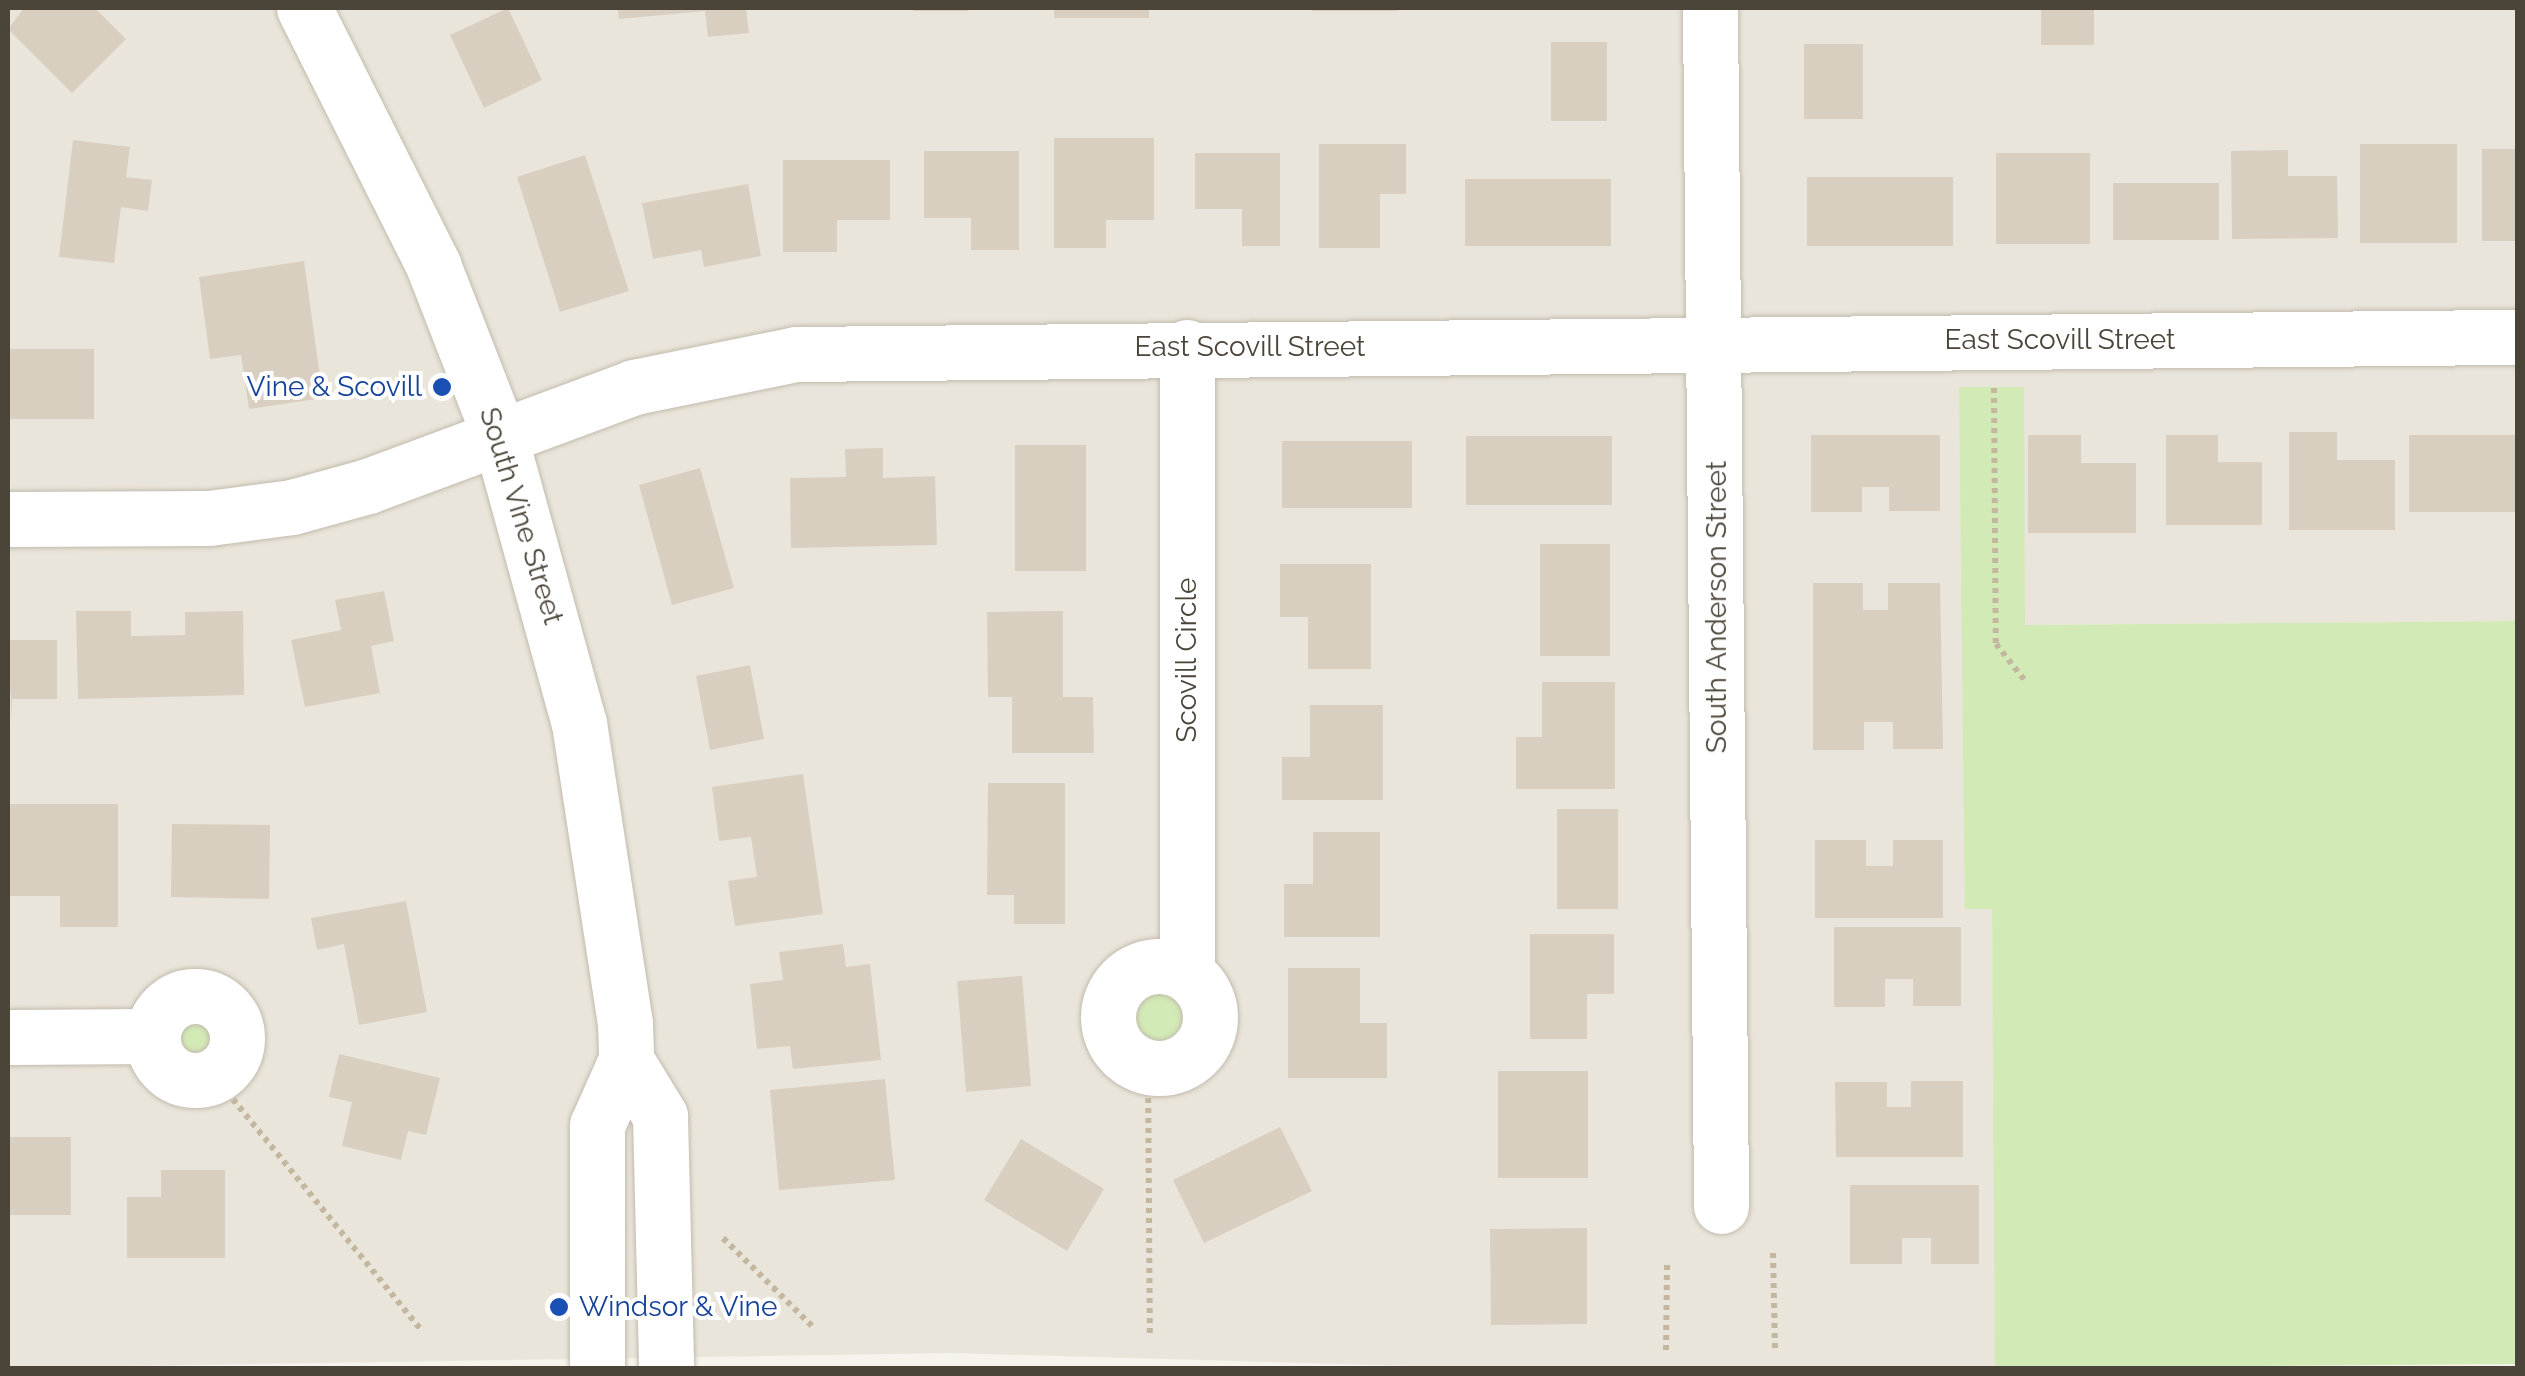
<!DOCTYPE html>
<html>
<head>
<meta charset="utf-8">
<style>
	body { margin:0 }
	#map { position:relative; width:2525px; height:1376px; overflow:hidden; background:#f6f3ec; font-family:Raleway,sans-serif }
	div>[style] { position:absolute }
	.residential>* { inset:0; background:#eae5da }
	.green>* { inset:0; background:#d2eab5 }
	.round { border-radius:50% }
	.building>* { inset:0; background:#d8cfc1 }
	.path>* { height:6px; margin-top:-3px; transform-origin:0; background:repeating-linear-gradient(90deg,#c4b79f 0 5px,transparent 0 10px) }
	.roads { filter:drop-shadow(0 0 2px #c2bbae) drop-shadow(0 0 2px #c2bbae) }
	.minor>* { height:55px; margin:-27.5px; padding:0 27.5px; transform-origin:27.5px; border-radius:27.5px; background:#fff }
	.minor>.ring { margin:-27.5px; padding:0; box-sizing:content-box; background:none; border:55px solid #fff; border-radius:50% }
	.dots>* { width:28px; height:28px; translate:-50% -50%; box-sizing:border-box; border:5px solid #fff; border-radius:50% }
	span { translate:-50% -50%; white-space:nowrap; text-align:center; line-height:1.15; -webkit-text-stroke:8px #fff; paint-order:stroke }
	.street-label { font-size:28px; color:#4b4439 }
	.transit-label { font-size:28px; color:#164399 }
	.right { translate:-100% -50%; text-align:right }
	.left { translate:0 -50%; text-align:left }
	.frame { position:absolute; inset:0; border:10px solid #4b4439; pointer-events:none }
</style>
</head>
<body>
<div id="map">
	<div class="residential">
		<i style="clip-path:polygon(8px 8px,2517px 8px,2517px 621px,2025px 625px,1966px 908px,1992px 908px,1998px 1367px,1480px 1368px,952px 1353px,8px 1368px)"></i>
	</div>
	<div class="green">
		<i style="clip-path:polygon(1959px 387px,2024px 387px,2025px 625px,2517px 621px,2517px 1364px,1995px 1368px,1992px 909px,1965px 909px)"></i>
		<i style="clip-path:polygon(1146px 978px,1182px 978px,1182px 1031px,1155px 1049px,1139px 1046px,1119px 1025px,1122px 997px)"></i>
		<i class="round" style="left:172px;top:1014px;width:40px;height:40px"></i>
	</div>
	<div class="building">
		<i style="clip-path:polygon(24px 8px,95px 8px,126px 39px,72px 93px,8px 29px)"></i>
		<i style="clip-path:polygon(508px 8px,542px 80px,484px 108px,450px 35px)"></i>
		<i style="clip-path:polygon(618px 8px,746px 8px,749px 33px,708px 37px,705px 11px,619px 19px)"></i>
		<i style="clip-path:polygon(913px 8px,968px 8px,968px 11px,913px 11px)"></i>
		<i style="clip-path:polygon(1054px 8px,1149px 8px,1149px 18px,1054px 18px)"></i>
		<i style="clip-path:polygon(1312px 8px,1398px 8px,1398px 11px,1312px 11px)"></i>
		<i style="clip-path:polygon(2041px 8px,2094px 8px,2094px 45px,2041px 45px)"></i>
		<i style="clip-path:polygon(1551px 42px,1607px 42px,1607px 121px,1551px 121px)"></i>
		<i style="clip-path:polygon(1804px 44px,1863px 44px,1863px 119px,1804px 119px)"></i>
		<i style="clip-path:polygon(1054px 138px,1154px 138px,1154px 220px,1106px 220px,1106px 248px,1054px 248px)"></i>
		<i style="clip-path:polygon(73px 140px,130px 147px,126px 177px,152px 180px,148px 211px,121px 207px,114px 263px,59px 257px)"></i>
		<i style="clip-path:polygon(1319px 144px,1406px 144px,1406px 194px,1380px 194px,1380px 248px,1319px 248px)"></i>
		<i style="clip-path:polygon(2360px 144px,2457px 144px,2457px 243px,2360px 243px)"></i>
		<i style="clip-path:polygon(2482px 149px,2518px 149px,2518px 241px,2482px 241px)"></i>
		<i style="clip-path:polygon(2288px 150px,2288px 176px,2337px 176px,2338px 238px,2232px 239px,2231px 151px)"></i>
		<i style="clip-path:polygon(924px 151px,1019px 151px,1019px 250px,971px 250px,971px 218px,924px 218px)"></i>
		<i style="clip-path:polygon(1195px 153px,1280px 153px,1280px 246px,1242px 246px,1242px 209px,1195px 209px)"></i>
		<i style="clip-path:polygon(1996px 153px,2090px 153px,2090px 244px,1996px 244px)"></i>
		<i style="clip-path:polygon(585px 155px,629px 291px,560px 312px,517px 177px)"></i>
		<i style="clip-path:polygon(783px 160px,890px 160px,890px 220px,837px 220px,837px 252px,783px 252px)"></i>
		<i style="clip-path:polygon(1807px 177px,1953px 177px,1953px 246px,1807px 246px)"></i>
		<i style="clip-path:polygon(1465px 179px,1611px 179px,1611px 246px,1465px 246px)"></i>
		<i style="clip-path:polygon(2113px 183px,2219px 183px,2219px 240px,2113px 240px)"></i>
		<i style="clip-path:polygon(748px 184px,761px 256px,704px 267px,701px 250px,653px 259px,642px 203px)"></i>
		<i style="clip-path:polygon(304px 261px,323px 398px,249px 409px,241px 355px,210px 359px,199px 277px)"></i>
		<i style="clip-path:polygon(8px 349px,94px 349px,94px 419px,8px 419px)"></i>
		<i style="clip-path:polygon(2289px 432px,2337px 432px,2337px 460px,2395px 460px,2395px 530px,2289px 530px)"></i>
		<i style="clip-path:polygon(1811px 435px,1940px 435px,1940px 511px,1889px 511px,1889px 487px,1862px 487px,1862px 512px,1811px 512px)"></i>
		<i style="clip-path:polygon(2028px 435px,2081px 435px,2081px 463px,2136px 463px,2136px 533px,2028px 533px)"></i>
		<i style="clip-path:polygon(2166px 435px,2218px 435px,2218px 462px,2262px 462px,2262px 525px,2166px 525px)"></i>
		<i style="clip-path:polygon(2409px 435px,2518px 435px,2518px 512px,2409px 512px)"></i>
		<i style="clip-path:polygon(1466px 436px,1612px 436px,1612px 505px,1466px 505px)"></i>
		<i style="clip-path:polygon(1282px 441px,1412px 441px,1412px 508px,1282px 508px)"></i>
		<i style="clip-path:polygon(1015px 445px,1086px 445px,1086px 571px,1015px 571px)"></i>
		<i style="clip-path:polygon(883px 448px,883px 478px,935px 476px,937px 545px,791px 548px,790px 478px,846px 477px,845px 449px)"></i>
		<i style="clip-path:polygon(700px 468px,734px 588px,672px 605px,639px 485px)"></i>
		<i style="clip-path:polygon(1540px 544px,1610px 544px,1610px 656px,1540px 656px)"></i>
		<i style="clip-path:polygon(1280px 564px,1371px 564px,1371px 669px,1308px 669px,1308px 617px,1280px 617px)"></i>
		<i style="clip-path:polygon(1813px 583px,1863px 583px,1863px 610px,1888px 610px,1888px 583px,1940px 583px,1943px 749px,1893px 749px,1893px 722px,1864px 722px,1864px 750px,1813px 750px)"></i>
		<i style="clip-path:polygon(384px 591px,394px 641px,371px 646px,380px 693px,305px 707px,291px 640px,341px 630px,335px 600px)"></i>
		<i style="clip-path:polygon(76px 611px,131px 611px,131px 636px,185px 635px,185px 612px,243px 611px,244px 695px,78px 699px)"></i>
		<i style="clip-path:polygon(1063px 611px,1063px 697px,1093px 697px,1094px 753px,1012px 753px,1012px 697px,988px 697px,987px 612px)"></i>
		<i style="clip-path:polygon(8px 640px,57px 640px,57px 699px,12px 699px,12px 725px)"></i>
		<i style="clip-path:polygon(750px 665px,764px 739px,710px 750px,696px 676px)"></i>
		<i style="clip-path:polygon(1542px 682px,1615px 682px,1615px 789px,1516px 789px,1516px 737px,1542px 737px)"></i>
		<i style="clip-path:polygon(1310px 705px,1383px 705px,1383px 800px,1282px 800px,1282px 757px,1310px 757px)"></i>
		<i style="clip-path:polygon(803px 774px,823px 914px,735px 926px,728px 881px,757px 877px,751px 837px,719px 841px,712px 787px)"></i>
		<i style="clip-path:polygon(988px 783px,1065px 783px,1065px 924px,1014px 924px,1014px 895px,987px 895px)"></i>
		<i style="clip-path:polygon(8px 804px,118px 804px,118px 927px,60px 927px,60px 896px,8px 896px)"></i>
		<i style="clip-path:polygon(1557px 809px,1618px 809px,1618px 909px,1557px 909px)"></i>
		<i style="clip-path:polygon(172px 824px,270px 825px,269px 899px,171px 897px)"></i>
		<i style="clip-path:polygon(1313px 832px,1380px 832px,1380px 937px,1284px 937px,1284px 884px,1313px 884px)"></i>
		<i style="clip-path:polygon(1815px 840px,1866px 840px,1866px 866px,1893px 866px,1893px 840px,1943px 840px,1943px 918px,1815px 918px)"></i>
		<i style="clip-path:polygon(406px 901px,427px 1012px,359px 1025px,344px 944px,317px 950px,311px 918px)"></i>
		<i style="clip-path:polygon(1834px 927px,1961px 927px,1961px 1006px,1913px 1006px,1913px 979px,1885px 979px,1885px 1007px,1834px 1007px)"></i>
		<i style="clip-path:polygon(1530px 934px,1614px 934px,1614px 994px,1587px 994px,1587px 1039px,1530px 1039px)"></i>
		<i style="clip-path:polygon(843px 944px,846px 967px,870px 964px,881px 1060px,793px 1069px,790px 1046px,757px 1049px,750px 984px,783px 980px,779px 952px)"></i>
		<i style="clip-path:polygon(1288px 968px,1360px 968px,1360px 1023px,1387px 1023px,1387px 1078px,1288px 1078px)"></i>
		<i style="clip-path:polygon(1022px 976px,1031px 1086px,966px 1092px,957px 981px)"></i>
		<i style="clip-path:polygon(339px 1054px,440px 1078px,426px 1135px,408px 1131px,401px 1160px,342px 1146px,352px 1102px,329px 1097px)"></i>
		<i style="clip-path:polygon(1498px 1071px,1588px 1071px,1588px 1178px,1498px 1178px)"></i>
		<i style="clip-path:polygon(885px 1079px,895px 1180px,779px 1190px,770px 1090px)"></i>
		<i style="clip-path:polygon(1911px 1081px,1963px 1081px,1963px 1157px,1836px 1157px,1835px 1082px,1887px 1082px,1887px 1107px,1911px 1107px)"></i>
		<i style="clip-path:polygon(1280px 1127px,1312px 1191px,1204px 1243px,1173px 1180px)"></i>
		<i style="clip-path:polygon(8px 1137px,71px 1137px,71px 1215px,8px 1215px)"></i>
		<i style="clip-path:polygon(1021px 1139px,1104px 1189px,1067px 1251px,984px 1200px)"></i>
		<i style="clip-path:polygon(161px 1170px,225px 1170px,225px 1258px,127px 1258px,127px 1197px,161px 1197px)"></i>
		<i style="clip-path:polygon(1850px 1185px,1979px 1185px,1979px 1264px,1931px 1264px,1931px 1238px,1902px 1238px,1902px 1264px,1850px 1264px)"></i>
		<i style="clip-path:polygon(1587px 1228px,1587px 1324px,1491px 1325px,1490px 1229px)"></i>
	</div>
	<div class="path">
		<i style="left:1994px;top:388px;width:256px;rotate:89.6deg"></i>
		<i style="left:1996px;top:644px;width:48px;rotate:51.7deg"></i>
		<i style="left:1148px;top:1068px;width:265px;rotate:89.6deg"></i>
		<i style="left:214px;top:1076px;width:329px;rotate:50.8deg"></i>
		<i style="left:723px;top:1238px;width:129px;rotate:44.7deg"></i>
		<i style="left:1773px;top:1253px;width:96px;rotate:88.8deg"></i>
		<i style="left:1666px;top:1350px;width:86px;rotate:-89.3deg"></i>
	</div>
	<div class="roads">
		<div class="minor">
			<i style="left:304px;top:8px;width:288px;rotate:63.3deg"></i>
			<i style="left:433px;top:265px;width:185px;rotate:68.7deg"></i>
			<i style="left:500px;top:437px;width:297px;rotate:74.6deg"></i>
			<i style="left:579px;top:723px;width:304px;rotate:81.3deg"></i>
			<i style="left:625px;top:1023px;width:37px;rotate:88deg"></i>
			<i style="left:626px;top:1060px;width:71px;rotate:114deg"></i>
			<i style="left:597px;top:1125px;width:243px;rotate:90deg"></i>
			<i style="left:1710px;top:8px;width:1198px;rotate:89.47deg"></i>
			<i style="left:8px;top:519px;width:201px;rotate:-0.3deg"></i>
			<i style="left:209px;top:518px;width:84px;rotate:-7.5deg"></i>
			<i style="left:292px;top:507px;width:79px;rotate:-15.4deg"></i>
			<i style="left:368px;top:486px;width:284px;rotate:-20.4deg"></i>
			<i style="left:634px;top:387px;width:165px;rotate:-11.5deg"></i>
			<i style="left:796px;top:354px;width:1722px;rotate:-0.57deg"></i>
			<i class="ring" style="left:1108px;top:966px;width:47px;height:47px"></i>
			<i style="left:1187px;top:974px;width:627px;rotate:-90deg"></i>
			<i class="ring" style="left:153px;top:996px;width:29px;height:29px"></i>
			<i style="left:8px;top:1037px;width:144px;rotate:-0.4deg"></i>
			<i style="left:626px;top:1060px;width:66px;rotate:58.7deg"></i>
			<i style="left:660px;top:1116px;width:252px;rotate:88.6deg"></i>
		</div>
	</div>
	<div class="dots">
		<i style="left:442px;top:387px;background:#1a4fb4"></i>
		<i style="left:559px;top:1307px;background:#1a4fb4"></i>
	</div>
	<div class="street-label">
		<span style="left:2060px;top:340px">East Scovill Street</span>
		<span style="left:1250px;top:347px">East Scovill Street</span>
		<span style="left:521px;top:516px;rotate:73deg">South Vine Street</span>
		<span style="left:1717px;top:607px;rotate:-90deg">South Anderson Street</span>
		<span style="left:1187px;top:660px;rotate:-90deg">Scovill Circle</span>
	</div>
	<div class="transit-label">
		<span class="right" style="left:422px;top:387px">Vine &amp; Scovill</span>
		<span class="left" style="left:579px;top:1307px">Windsor &amp; Vine</span>
	</div>
	<div class="frame"></div>
</div>
</body>
</html>
